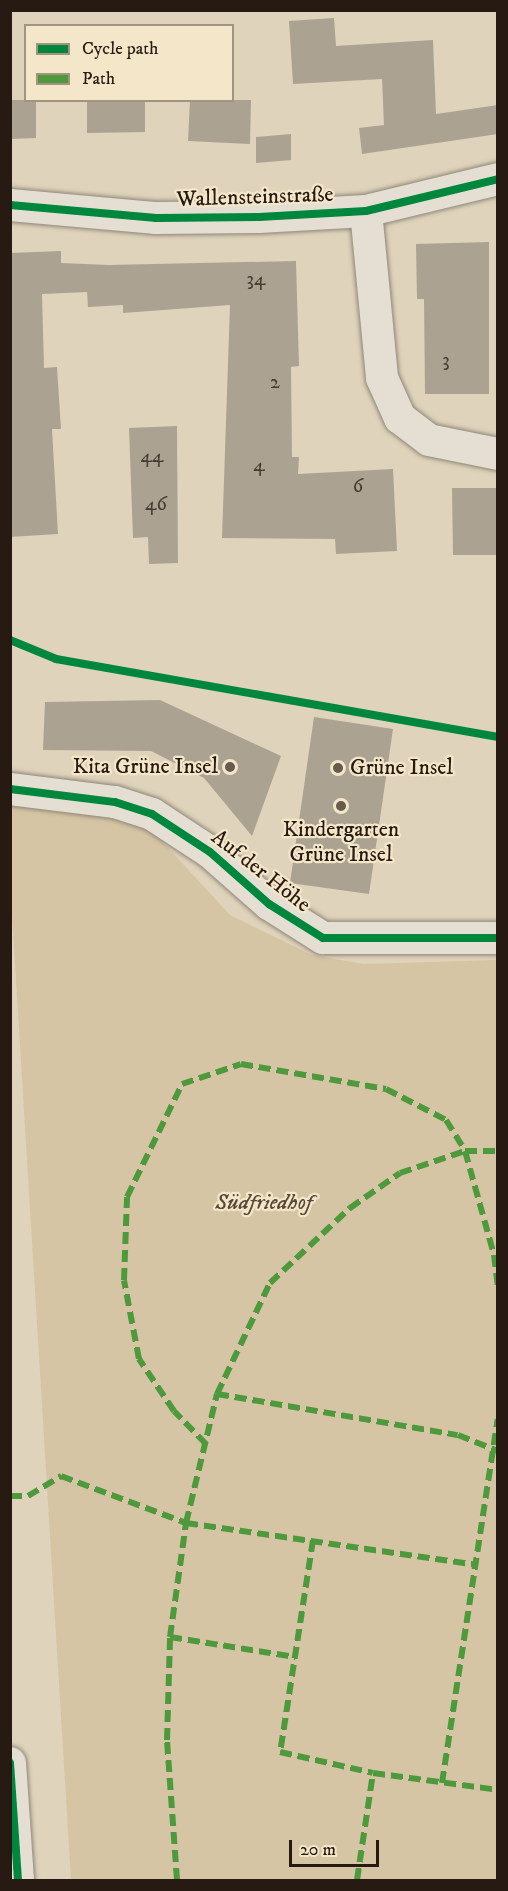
<!DOCTYPE html>
<html>
<head>
<meta charset="utf-8">
<style>
	body { margin:0 }
	#map { position:relative; width:508px; height:1891px; overflow:hidden; background:#dfd3bb; font-family:"IM FELL DW Pica",serif }
	div>[style] { position:absolute }
	.green>* { inset:0; background:#d5c5a4 }
	.building>* { inset:0; background:#aba292 }
	.roads { filter:drop-shadow(0 0 2px #8f8778) drop-shadow(0 0 2px #8f8778) }
	.street>* { height:32px; margin:-16px; padding:0 16px; transform-origin:16px; border-radius:16px; background:#e5dfd3 }
	.quiet>* { height:6px; margin-top:-3px; transform-origin:0; background:repeating-linear-gradient(90deg,#4e993c 0 12px,transparent 0 18px) }
	.cycleway>* { height:8px; margin:-4px; padding:0 4px; transform-origin:4px; border-radius:4px; background:#00873e }
	.dots>* { width:16px; height:16px; translate:-50% -50%; box-sizing:border-box; border:3px solid #f4e6c9; border-radius:50% }
	span { translate:-50% -50%; white-space:nowrap; text-align:center; line-height:1.15; -webkit-text-stroke:4.5px #f4e6c9; paint-order:stroke }
	.number-label { font-size:20px; color:#473c32 }
	.number-label span { -webkit-text-stroke-width:0 }
	.street-label { font-size:22px; color:#261a12 }
	.poi-label { font-size:22px; color:#261a12 }
	.right { translate:-100% -50%; text-align:right }
	.left { translate:0 -50%; text-align:left }
	.park-label { font-size:22px; color:#584a38; font-style:italic }
	.frame { position:absolute; inset:0; border:12px solid #261a12; pointer-events:none }
	.legend { position:absolute; left:24px; top:24px; width:210px; height:78px; box-sizing:border-box; background:#f4e6c9; border:2px solid #a29480; margin:0; padding:8px 10px; list-style:none; font-size:18px; color:#261a12 }
	.legend li { display:flex; align-items:center; gap:12px; height:30px }
	.legend b { width:30px; border:2px solid #a29480 }
	.scale { position:absolute; left:289px; top:1840px; width:90px; height:27px; box-sizing:border-box; border:3px solid #261a12; border-top:0; padding-left:8px; font-size:18px; line-height:21px; white-space:nowrap; color:#261a12; -webkit-text-stroke:4px #f4e6c9; paint-order:stroke }
</style>
</head>
<body>
<div id="map">
	<div class="green">
		<i style="clip-path:polygon(10px 803px,102px 814px,149px 827px,230px 915px,312px 955px,364px 964px,497px 960px,497px 1880px,71px 1880px,11px 898px)"></i>
	</div>
	<div class="building">
		<i style="clip-path:polygon(334px 18px,336px 46px,433px 40px,436px 114px,498px 105px,498px 134px,362px 154px,359px 128px,384px 125px,382px 79px,293px 84px,289px 21px)"></i>
		<i style="clip-path:polygon(10px 100px,36px 100px,36px 138px,10px 139px)"></i>
		<i style="clip-path:polygon(87px 100px,145px 100px,145px 132px,87px 133px)"></i>
		<i style="clip-path:polygon(190px 100px,251px 100px,250px 144px,188px 141px)"></i>
		<i style="clip-path:polygon(291px 134px,291px 160px,256px 163px,256px 137px)"></i>
		<i style="clip-path:polygon(489px 242px,489px 394px,425px 394px,424px 299px,417px 299px,416px 244px)"></i>
		<i style="clip-path:polygon(61px 251px,61px 263px,109px 265px,296px 261px,299px 366px,291px 367px,292px 457px,299px 457px,298px 474px,393px 469px,397px 551px,336px 554px,335px 539px,222px 538px,230px 305px,123px 313px,123px 305px,88px 307px,87px 292px,42px 294px,44px 368px,57px 367px,61px 429px,52px 429px,58px 534px,10px 537px,10px 253px)"></i>
		<i style="clip-path:polygon(177px 426px,178px 563px,149px 564px,148px 537px,133px 538px,129px 428px)"></i>
		<i style="clip-path:polygon(452px 488px,498px 488px,498px 555px,453px 555px)"></i>
		<i style="clip-path:polygon(160px 700px,281px 756px,252px 836px,204px 778px,151px 751px,43px 750px,45px 702px)"></i>
		<i style="clip-path:polygon(314px 717px,393px 729px,369px 894px,290px 883px)"></i>
	</div>
	<div class="roads">
		<div class="street">
			<i style="left:10px;top:205px;width:147px;rotate:5.1deg"></i>
			<i style="left:156px;top:218px;width:103px;rotate:-0.6deg"></i>
			<i style="left:259px;top:217px;width:107px;rotate:-3.2deg"></i>
			<i style="left:366px;top:211px;width:136px;rotate:-13.6deg"></i>
			<i style="left:366px;top:211px;width:168px;rotate:84.5deg"></i>
			<i style="left:382px;top:378px;width:44px;rotate:65.8deg"></i>
			<i style="left:400px;top:418px;width:36px;rotate:37deg"></i>
			<i style="left:429px;top:440px;width:70px;rotate:11.5deg"></i>
			<i style="left:10px;top:789px;width:106px;rotate:7.1deg"></i>
			<i style="left:115px;top:802px;width:39px;rotate:18deg"></i>
			<i style="left:152px;top:814px;width:69px;rotate:33.2deg"></i>
			<i style="left:210px;top:852px;width:79px;rotate:41.4deg"></i>
			<i style="left:269px;top:904px;width:64px;rotate:32.2deg"></i>
			<i style="left:323px;top:938px;width:175px"></i>
			<i style="left:10px;top:1763px;width:117px;rotate:86.1deg"></i>
		</div>
	</div>
	<div class="quiet">
		<i style="left:217px;top:1394px;width:244px;rotate:9.7deg"></i>
		<i style="left:458px;top:1435px;width:43px;rotate:21.8deg"></i>
		<i style="left:206px;top:1444px;width:46px;rotate:-134.1deg"></i>
		<i style="left:174px;top:1411px;width:63px;rotate:-123.9deg"></i>
		<i style="left:139px;top:1359px;width:80px;rotate:-100.8deg"></i>
		<i style="left:124px;top:1280px;width:83px;rotate:-87.9deg"></i>
		<i style="left:127px;top:1197px;width:126px;rotate:-64deg"></i>
		<i style="left:182px;top:1084px;width:62px;rotate:-18.7deg"></i>
		<i style="left:241px;top:1064px;width:147px;rotate:9.8deg"></i>
		<i style="left:386px;top:1089px;width:68px;rotate:27.3deg"></i>
		<i style="left:446px;top:1120px;width:36px;rotate:58deg"></i>
		<i style="left:465px;top:1151px;width:108px;rotate:74.4deg"></i>
		<i style="left:494px;top:1255px;width:34px;rotate:83deg"></i>
		<i style="left:10px;top:1496px;width:18px"></i>
		<i style="left:28px;top:1496px;width:39px;rotate:-31deg"></i>
		<i style="left:61px;top:1476px;width:134px;rotate:20.6deg"></i>
		<i style="left:186px;top:1523px;width:293px;rotate:8.2deg"></i>
		<i style="left:313px;top:1540px;width:215px;rotate:98.8deg"></i>
		<i style="left:280px;top:1752px;width:95px;rotate:12.7deg"></i>
		<i style="left:373px;top:1773px;width:126px;rotate:7.7deg"></i>
		<i style="left:170px;top:1637px;width:127px;rotate:9.1deg"></i>
		<i style="left:442px;top:1783px;width:368px;rotate:-81.3deg"></i>
		<i style="left:177px;top:1880px;width:140px;rotate:-94.1deg"></i>
		<i style="left:167px;top:1740px;width:103px;rotate:-88.3deg"></i>
		<i style="left:170px;top:1637px;width:115px;rotate:-82deg"></i>
		<i style="left:186px;top:1523px;width:133px;rotate:-76.5deg"></i>
		<i style="left:217px;top:1394px;width:123px;rotate:-64.5deg"></i>
		<i style="left:270px;top:1283px;width:110px;rotate:-43.2deg"></i>
		<i style="left:350px;top:1208px;width:61px;rotate:-35deg"></i>
		<i style="left:400px;top:1173px;width:69px;rotate:-18.7deg"></i>
		<i style="left:465px;top:1151px;width:33px"></i>
		<i style="left:357px;top:1880px;width:108px;rotate:-81.5deg"></i>
	</div>
	<div class="cycleway">
		<i style="left:10px;top:205px;width:147px;rotate:5.1deg"></i>
		<i style="left:156px;top:218px;width:103px;rotate:-0.6deg"></i>
		<i style="left:259px;top:217px;width:107px;rotate:-3.2deg"></i>
		<i style="left:366px;top:211px;width:136px;rotate:-13.6deg"></i>
		<i style="left:10px;top:640px;width:50px;rotate:22.4deg"></i>
		<i style="left:56px;top:659px;width:449px;rotate:10deg"></i>
		<i style="left:10px;top:789px;width:106px;rotate:7.1deg"></i>
		<i style="left:115px;top:802px;width:39px;rotate:18deg"></i>
		<i style="left:152px;top:814px;width:69px;rotate:33.2deg"></i>
		<i style="left:210px;top:852px;width:79px;rotate:41.4deg"></i>
		<i style="left:269px;top:904px;width:64px;rotate:32.2deg"></i>
		<i style="left:323px;top:938px;width:175px"></i>
		<i style="left:10px;top:1763px;width:117px;rotate:86.1deg"></i>
	</div>
	<div class="dots">
		<i style="left:230px;top:767px;background:#675b4d"></i>
		<i style="left:338px;top:768px;background:#675b4d"></i>
		<i style="left:341px;top:806px;background:#675b4d"></i>
	</div>
	<div class="number-label">
		<span style="left:256px;top:279px">34</span>
		<span style="left:446px;top:360px">3</span>
		<span style="left:275px;top:382px">2</span>
		<span style="left:152px;top:456px">44</span>
		<span style="left:259px;top:465px">4</span>
		<span style="left:358px;top:486px">6</span>
		<span style="left:156px;top:504px">46</span>
	</div>
	<div class="street-label">
		<span style="left:255px;top:197px;rotate:-2deg">Wallensteinstraße</span>
		<span style="left:261px;top:871px;rotate:38deg">Auf der Höhe</span>
	</div>
	<div class="poi-label">
		<span class="right" style="left:218px;top:767px">Kita Grüne Insel</span>
		<span class="left" style="left:350px;top:768px">Grüne Insel</span>
		<span style="left:341px;top:842px">Kindergarten<br>Grüne Insel</span>
	</div>
	<div class="park-label">
		<span style="left:264px;top:1203px">Südfriedhof</span>
	</div>
	<div class="frame"></div>
	<ul class="legend">
	<li><b style="height:8px;background:#00873e"></b>Cycle path</li>
	<li><b style="height:8px;background:#4e993c"></b>Path</li>
	</ul>
	<div class="scale">20 m</div>
</div>
</body>
</html>
